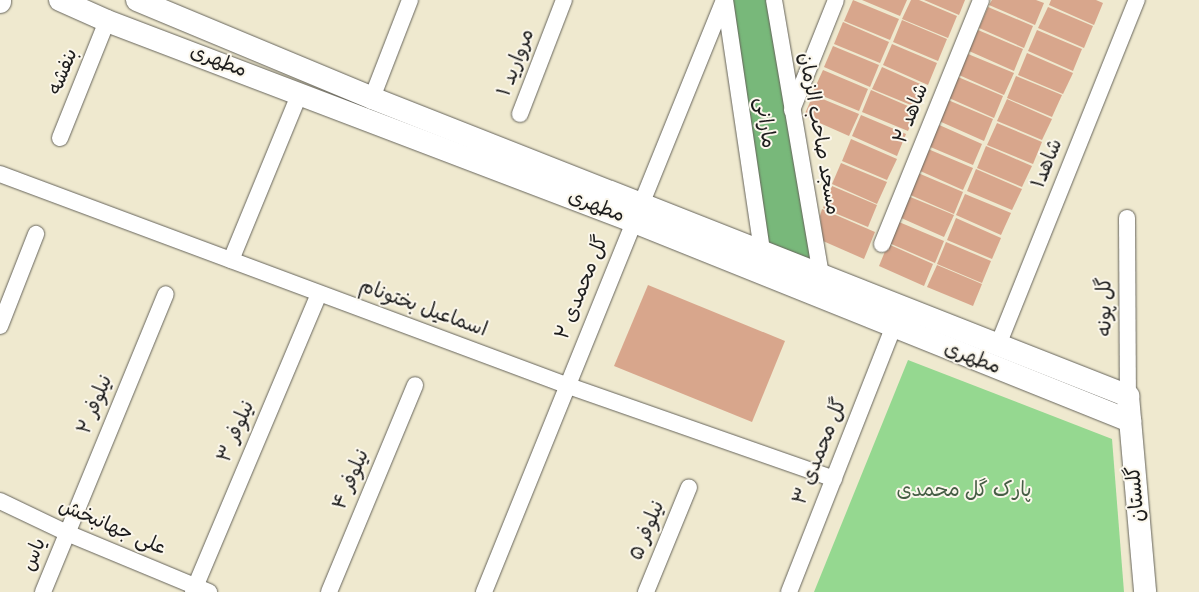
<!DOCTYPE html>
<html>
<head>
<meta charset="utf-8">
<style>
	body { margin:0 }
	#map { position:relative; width:1199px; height:592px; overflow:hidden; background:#efe9cf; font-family:"Indie Flower","Playpen Sans Arabic",sans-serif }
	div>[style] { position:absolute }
	.green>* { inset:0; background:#95d890 }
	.forest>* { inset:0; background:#78b87a }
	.building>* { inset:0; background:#d8a68c }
	.roads { filter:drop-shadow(0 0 1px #66645b) drop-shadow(0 0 1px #66645b) }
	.street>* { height:16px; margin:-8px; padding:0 8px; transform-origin:8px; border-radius:8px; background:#fff }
	.secondary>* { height:22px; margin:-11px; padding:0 11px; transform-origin:11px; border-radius:11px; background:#fff }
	span { translate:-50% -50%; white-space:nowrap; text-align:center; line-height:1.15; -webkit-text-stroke:4px #fbf7ec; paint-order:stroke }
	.street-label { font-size:20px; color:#1c1c1c }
	.park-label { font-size:20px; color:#465e45 }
</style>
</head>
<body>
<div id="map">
	<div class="green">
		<i style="clip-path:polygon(908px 360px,1112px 439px,1124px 592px,814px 592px)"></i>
	</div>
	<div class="forest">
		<i style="clip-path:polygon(730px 0,770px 0,814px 264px,765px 248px)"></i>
	</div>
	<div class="building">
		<i style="clip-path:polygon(853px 0,899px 19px,890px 40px,844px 21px)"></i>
		<i style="clip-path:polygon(862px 0,907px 0,900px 16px)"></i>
		<i style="clip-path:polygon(911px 0,919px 0,957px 16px,948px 38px,902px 19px)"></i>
		<i style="clip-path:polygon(924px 0,965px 0,959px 15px)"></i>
		<i style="clip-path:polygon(992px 0,1036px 0,1044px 3px,1035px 25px,989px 5px)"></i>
		<i style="clip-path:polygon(1051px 0,1096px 0,1103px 3px,1094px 25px,1049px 5px)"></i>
		<i style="clip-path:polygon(988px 7px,1033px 26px,1024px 48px,979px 28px)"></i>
		<i style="clip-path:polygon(1048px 7px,1093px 26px,1084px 48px,1038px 28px)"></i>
		<i style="clip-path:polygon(902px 20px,947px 39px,938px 61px,893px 42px)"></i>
		<i style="clip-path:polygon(843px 22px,889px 42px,880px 63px,834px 44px)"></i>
		<i style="clip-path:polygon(978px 30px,1023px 49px,1014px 71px,969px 51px)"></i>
		<i style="clip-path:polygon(1037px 30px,1082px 49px,1073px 71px,1028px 51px)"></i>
		<i style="clip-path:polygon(892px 44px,937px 63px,928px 85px,883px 65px)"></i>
		<i style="clip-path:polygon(833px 46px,879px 65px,870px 87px,824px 67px)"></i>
		<i style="clip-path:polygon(1027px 53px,1073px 73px,1063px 94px,1018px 75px)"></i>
		<i style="clip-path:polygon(968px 54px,1014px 73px,1004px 95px,959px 75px)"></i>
		<i style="clip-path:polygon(882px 67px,927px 87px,918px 108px,872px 89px)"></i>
		<i style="clip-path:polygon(823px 70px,868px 89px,859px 111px,813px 92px)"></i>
		<i style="clip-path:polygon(1016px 76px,1062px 95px,1052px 117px,1007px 98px)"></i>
		<i style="clip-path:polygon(958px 77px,1003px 96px,994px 118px,949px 98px)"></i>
		<i style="clip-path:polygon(871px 90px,917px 110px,908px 131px,862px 112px)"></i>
		<i style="clip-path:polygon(813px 95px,859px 114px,849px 136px,804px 116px)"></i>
		<i style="clip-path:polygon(1007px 99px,1052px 119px,1042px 140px,997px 121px)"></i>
		<i style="clip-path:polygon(948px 100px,993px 119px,984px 141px,939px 121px)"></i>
		<i style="clip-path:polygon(861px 115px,906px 134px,897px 156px,852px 136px)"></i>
		<i style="clip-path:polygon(997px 123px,1042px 142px,1033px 164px,987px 145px)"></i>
		<i style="clip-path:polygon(937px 124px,982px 144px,973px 165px,928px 146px)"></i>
		<i style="clip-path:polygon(851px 139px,897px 159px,887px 180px,842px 161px)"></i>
		<i style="clip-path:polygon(986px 146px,1032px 166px,1022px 187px,977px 168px)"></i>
		<i style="clip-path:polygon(928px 149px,973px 168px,963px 190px,918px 170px)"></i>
		<i style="clip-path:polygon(841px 163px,887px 182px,877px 204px,832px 184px)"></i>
		<i style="clip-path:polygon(976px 169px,1022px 189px,1012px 210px,967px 191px)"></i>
		<i style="clip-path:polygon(918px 173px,963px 192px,954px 214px,908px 194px)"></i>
		<i style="clip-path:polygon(832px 186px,877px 205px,868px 227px,823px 208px)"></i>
		<i style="clip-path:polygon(965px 194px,1011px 213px,1001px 235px,956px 215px)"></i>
		<i style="clip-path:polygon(908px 196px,954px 215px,944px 237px,899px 217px)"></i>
		<i style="clip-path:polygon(822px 209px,875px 232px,864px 259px,823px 241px,820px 216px)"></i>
		<i style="clip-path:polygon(956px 218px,1001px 238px,992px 259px,947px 240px)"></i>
		<i style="clip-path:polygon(899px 222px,944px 241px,935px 263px,889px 243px)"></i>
		<i style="clip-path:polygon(946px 242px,991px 261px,982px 283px,937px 264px)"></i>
		<i style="clip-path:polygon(888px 244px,933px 264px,924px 286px,879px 266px)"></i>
		<i style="clip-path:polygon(937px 265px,982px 284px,973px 306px,927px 287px)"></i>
		<i style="clip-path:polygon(648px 285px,785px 341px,752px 422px,614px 366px)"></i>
	</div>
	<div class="roads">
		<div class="street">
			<i style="left:725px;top:0;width:255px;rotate:81.6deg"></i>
			<i style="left:774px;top:0;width:279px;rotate:80.3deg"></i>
			<i style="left:372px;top:98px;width:105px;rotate:-68.8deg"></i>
			<i style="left:792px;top:110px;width:118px;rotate:-68.2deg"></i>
			<i style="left:520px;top:114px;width:122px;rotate:-68.9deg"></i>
			<i style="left:60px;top:138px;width:126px;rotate:-68.1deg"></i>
			<i style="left:0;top:174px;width:604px;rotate:20.45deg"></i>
			<i style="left:566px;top:385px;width:284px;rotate:19.3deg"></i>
			<i style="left:1127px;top:218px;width:178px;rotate:89.7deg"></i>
			<i style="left:882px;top:244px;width:263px;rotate:-67.9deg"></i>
			<i style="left:231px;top:260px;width:181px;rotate:-67.6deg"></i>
			<i style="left:0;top:326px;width:99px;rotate:-68.6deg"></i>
			<i style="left:998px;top:345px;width:372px;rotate:-68.1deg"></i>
			<i style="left:0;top:501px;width:74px;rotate:25.5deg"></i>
			<i style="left:67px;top:533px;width:154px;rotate:22.6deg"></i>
			<i style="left:43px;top:592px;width:322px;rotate:-67.6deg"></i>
			<i style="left:193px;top:592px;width:324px;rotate:-67.1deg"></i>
			<i style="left:329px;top:592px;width:224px;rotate:-67.4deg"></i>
			<i style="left:484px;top:592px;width:639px;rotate:-67.93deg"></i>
			<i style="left:646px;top:592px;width:113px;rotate:-67.7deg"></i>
			<i style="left:789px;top:592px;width:284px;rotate:-68.5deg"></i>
		</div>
		<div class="secondary">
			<i style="left:60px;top:0;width:51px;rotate:24.1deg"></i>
			<i style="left:107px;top:21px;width:562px;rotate:20.85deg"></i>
			<i style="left:632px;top:221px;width:537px;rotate:21.88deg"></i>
			<i style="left:137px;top:0;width:255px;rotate:22.6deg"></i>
			<i style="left:372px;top:98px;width:813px;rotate:21.51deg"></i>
			<i style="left:1128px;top:396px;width:197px;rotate:85deg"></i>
			<i style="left:0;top:2px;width:2px;rotate:-90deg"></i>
		</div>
	</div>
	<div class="street-label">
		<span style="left:218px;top:62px;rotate:21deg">مطهری</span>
		<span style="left:517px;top:63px;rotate:-69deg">مروارید ۱</span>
		<span style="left:64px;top:72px;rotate:-68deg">بنفشه</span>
		<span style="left:912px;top:114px;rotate:-68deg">شاهد ۲</span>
		<span style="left:764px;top:123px;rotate:82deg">مارانی</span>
		<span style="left:818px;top:134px;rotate:80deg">مسجد صاحب الزمان</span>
		<span style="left:1048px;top:164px;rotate:-68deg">شاهد۱</span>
		<span style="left:596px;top:207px;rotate:21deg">مطهری</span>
		<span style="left:583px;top:288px;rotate:-68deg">گل محمدی ۲</span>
		<span style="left:1106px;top:307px;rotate:-90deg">گل پونه</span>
		<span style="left:423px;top:309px;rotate:20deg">اسماعیل بختونام</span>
		<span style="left:972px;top:359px;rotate:21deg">مطهری</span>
		<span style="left:96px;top:405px;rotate:-68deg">نیلوفر ۲</span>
		<span style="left:237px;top:432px;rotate:-67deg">نیلوفر ۳</span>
		<span style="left:821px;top:452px;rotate:-68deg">گل محمدی ۳</span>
		<span style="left:352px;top:480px;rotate:-67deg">نیلوفر ۴</span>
		<span style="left:1137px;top:494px;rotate:-95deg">گلستان</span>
		<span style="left:112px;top:528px;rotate:23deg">علی جهانبخش</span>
		<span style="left:648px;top:531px;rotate:-68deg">نیلوفر ۵</span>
		<span style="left:35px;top:555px;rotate:-68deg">یاس</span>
	</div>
	<div class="park-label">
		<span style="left:964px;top:491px">پارک گل محمدی</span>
	</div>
</div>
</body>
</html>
